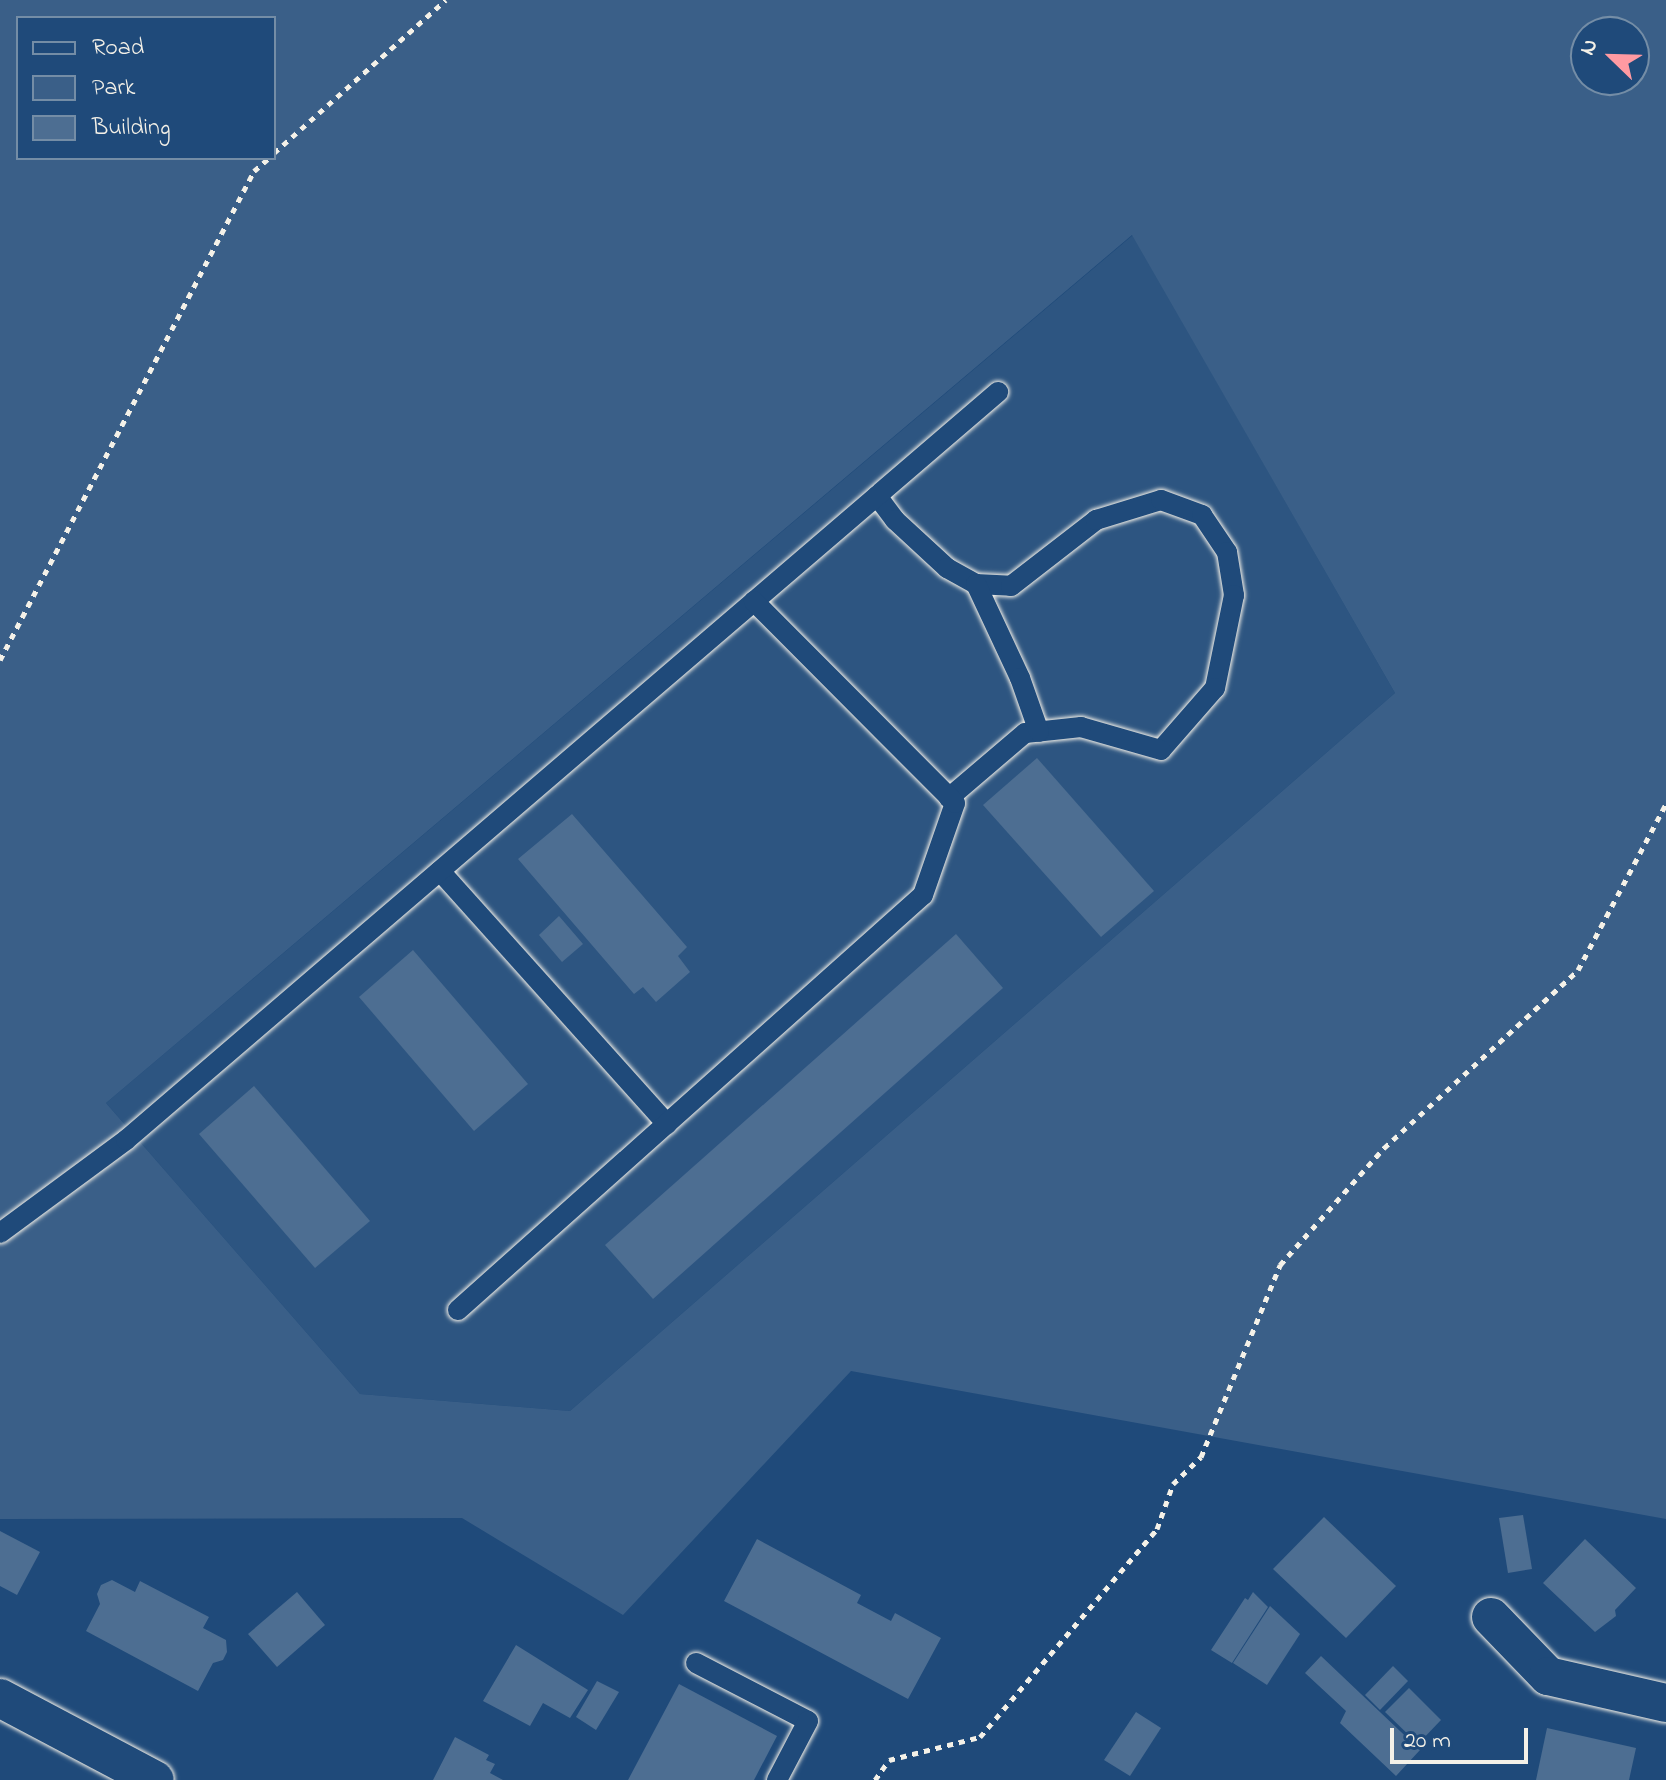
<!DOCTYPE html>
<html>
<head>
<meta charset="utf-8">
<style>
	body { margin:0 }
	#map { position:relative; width:1666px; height:1780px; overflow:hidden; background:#1f4a7a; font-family:"Indie Flower",sans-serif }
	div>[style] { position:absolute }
	.built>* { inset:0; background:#2d5581 }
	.green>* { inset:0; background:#3a5f88 }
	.building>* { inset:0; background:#4d6e92 }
	.path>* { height:5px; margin-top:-2.5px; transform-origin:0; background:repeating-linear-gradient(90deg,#f4f1e8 0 6px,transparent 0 12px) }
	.roads { filter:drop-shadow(0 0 2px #f4f1e8) drop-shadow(0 0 2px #f4f1e8) }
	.lane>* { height:20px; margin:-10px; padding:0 10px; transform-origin:10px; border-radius:10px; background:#1f4a7a }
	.street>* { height:38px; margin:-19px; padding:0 19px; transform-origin:19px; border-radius:19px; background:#1f4a7a }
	span { translate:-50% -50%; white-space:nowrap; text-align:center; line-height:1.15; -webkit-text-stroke:6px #1f4a7a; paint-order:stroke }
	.legend { position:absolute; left:16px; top:16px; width:260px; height:144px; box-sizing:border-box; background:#1f4a7a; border:2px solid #748da6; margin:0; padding:10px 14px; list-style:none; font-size:24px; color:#f4f1e8 }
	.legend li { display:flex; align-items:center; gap:16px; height:40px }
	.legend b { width:40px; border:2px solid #748da6 }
	.north { position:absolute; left:1570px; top:16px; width:80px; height:80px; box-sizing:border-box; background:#1f4a7a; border:2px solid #748da6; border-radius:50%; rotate:293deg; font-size:22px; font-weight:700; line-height:32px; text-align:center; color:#f4f1e8 }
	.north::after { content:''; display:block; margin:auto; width:28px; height:36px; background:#ff9aa2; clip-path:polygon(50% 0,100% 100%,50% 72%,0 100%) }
	.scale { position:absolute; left:1390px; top:1728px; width:138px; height:36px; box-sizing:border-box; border:4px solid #f4f1e8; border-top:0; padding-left:10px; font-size:24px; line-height:28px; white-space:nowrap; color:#f4f1e8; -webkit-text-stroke:6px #1f4a7a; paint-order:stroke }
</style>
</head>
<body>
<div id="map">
	<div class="built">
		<i style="clip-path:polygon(1133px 235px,1395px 693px,570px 1411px,360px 1394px,106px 1103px)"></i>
	</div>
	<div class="green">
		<i style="clip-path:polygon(evenodd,0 0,1666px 0,1666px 1519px,851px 1371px,623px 1615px,462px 1518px,0 1519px,0 0,18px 18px,274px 18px,274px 158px,18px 158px,18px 18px,0 0,1586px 32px,1634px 32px,1634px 80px,1586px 80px,1586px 32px,0 0,1132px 235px,1395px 693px,570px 1411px,360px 1394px,106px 1103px,1132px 235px)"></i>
	</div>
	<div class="building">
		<i style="clip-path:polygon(1037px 758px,1154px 891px,1101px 937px,983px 805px)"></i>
		<i style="clip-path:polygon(572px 814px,687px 947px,678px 956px,690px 972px,656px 1002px,643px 987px,634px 994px,518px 859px)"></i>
		<i style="clip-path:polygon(559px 916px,583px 944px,562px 962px,539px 935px)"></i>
		<i style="clip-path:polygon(956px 934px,1003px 988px,653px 1299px,605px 1245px)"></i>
		<i style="clip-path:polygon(413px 950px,528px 1084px,474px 1131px,359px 997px)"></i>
		<i style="clip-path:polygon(254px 1086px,370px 1221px,315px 1268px,199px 1134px)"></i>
		<i style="clip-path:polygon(1523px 1515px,1532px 1569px,1508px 1573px,1499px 1518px)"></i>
		<i style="clip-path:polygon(1324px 1517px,1396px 1586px,1346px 1638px,1273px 1569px)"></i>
		<i style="clip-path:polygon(0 1531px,40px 1552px,17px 1595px,0 1586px)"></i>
		<i style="clip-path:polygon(757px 1539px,861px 1595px,857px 1603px,891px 1621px,895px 1613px,941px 1638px,908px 1699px,724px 1601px)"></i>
		<i style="clip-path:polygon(1585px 1539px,1636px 1588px,1615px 1610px,1616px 1616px,1595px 1632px,1543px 1583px)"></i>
		<i style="clip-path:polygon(112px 1580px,135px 1592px,140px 1581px,209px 1617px,203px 1628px,226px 1640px,227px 1652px,223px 1660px,213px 1663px,198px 1691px,86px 1631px,100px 1604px,97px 1594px,101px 1585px)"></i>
		<i style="clip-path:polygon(297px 1592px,325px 1625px,277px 1667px,248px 1634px)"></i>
		<i style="clip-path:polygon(1253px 1592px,1268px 1607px,1232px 1663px,1211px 1650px,1245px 1598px,1248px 1600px)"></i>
		<i style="clip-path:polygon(1270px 1606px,1300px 1634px,1267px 1685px,1233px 1663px)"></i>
		<i style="clip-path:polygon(516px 1645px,588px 1690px,570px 1718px,543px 1703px,530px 1726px,483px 1701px)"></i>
		<i style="clip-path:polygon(1321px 1656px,1420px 1750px,1396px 1776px,1340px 1723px,1346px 1711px,1305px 1673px)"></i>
		<i style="clip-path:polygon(1393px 1666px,1408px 1681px,1380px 1710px,1365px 1695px)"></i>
		<i style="clip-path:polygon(597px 1681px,619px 1692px,596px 1730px,576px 1717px)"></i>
		<i style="clip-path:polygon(679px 1684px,777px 1736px,754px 1780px,628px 1780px)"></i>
		<i style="clip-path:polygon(1409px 1688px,1441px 1720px,1418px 1744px,1385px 1712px)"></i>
		<i style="clip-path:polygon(1136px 1712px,1161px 1728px,1130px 1776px,1104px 1760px)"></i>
		<i style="clip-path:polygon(1547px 1728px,1636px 1748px,1629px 1780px,1536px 1780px)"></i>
		<i style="clip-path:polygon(455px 1737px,489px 1755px,486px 1760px,495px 1764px,490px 1773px,503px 1780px,433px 1780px)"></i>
	</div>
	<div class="path">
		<i style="left:274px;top:153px;width:230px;rotate:-41.7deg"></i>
		<i style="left:0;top:660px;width:551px;rotate:-62.55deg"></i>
		<i style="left:254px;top:171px;width:20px;rotate:-41deg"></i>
		<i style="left:875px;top:1780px;width:24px;rotate:-55deg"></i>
		<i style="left:889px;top:1760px;width:94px;rotate:-14.2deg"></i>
		<i style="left:980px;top:1737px;width:273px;rotate:-49.6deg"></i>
		<i style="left:1157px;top:1529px;width:48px;rotate:-70.4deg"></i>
		<i style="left:1173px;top:1484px;width:39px;rotate:-44deg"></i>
		<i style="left:1201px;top:1457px;width:208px;rotate:-67.6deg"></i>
		<i style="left:1280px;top:1265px;width:157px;rotate:-48.4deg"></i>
		<i style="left:1384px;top:1148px;width:263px;rotate:-42.5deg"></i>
		<i style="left:1578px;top:970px;width:188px;rotate:-62.1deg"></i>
	</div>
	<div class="roads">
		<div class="lane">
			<i style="left:877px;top:496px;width:30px;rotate:53deg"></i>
			<i style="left:895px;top:520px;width:71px;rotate:42.7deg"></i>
			<i style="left:947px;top:568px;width:33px;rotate:29deg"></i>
			<i style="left:976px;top:584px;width:35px;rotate:3deg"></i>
			<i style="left:1011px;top:586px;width:108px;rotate:-37.8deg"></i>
			<i style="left:1096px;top:520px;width:68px;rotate:-17.1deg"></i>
			<i style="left:1161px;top:500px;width:44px;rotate:20.1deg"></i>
			<i style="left:1202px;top:515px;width:45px;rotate:56deg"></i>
			<i style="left:1227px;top:552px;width:44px;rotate:80.8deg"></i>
			<i style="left:1234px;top:595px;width:95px;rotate:101.5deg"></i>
			<i style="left:1215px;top:688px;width:82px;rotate:131.1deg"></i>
			<i style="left:1161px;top:750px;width:83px;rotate:-164deg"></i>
			<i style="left:1081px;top:727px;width:56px;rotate:173.9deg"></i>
			<i style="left:1025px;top:733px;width:100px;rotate:139.5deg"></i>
			<i style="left:976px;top:584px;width:104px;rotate:64.9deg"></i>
			<i style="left:1020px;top:678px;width:57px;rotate:70.6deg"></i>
			<i style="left:440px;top:871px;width:340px;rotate:48.1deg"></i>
			<i style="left:0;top:1233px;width:157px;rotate:-36.4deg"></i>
			<i style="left:126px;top:1140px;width:1149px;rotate:-40.62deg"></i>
			<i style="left:458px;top:1310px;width:623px;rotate:-41.75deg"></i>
			<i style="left:923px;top:895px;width:97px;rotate:-70.8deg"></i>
			<i style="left:955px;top:803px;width:285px;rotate:-134.9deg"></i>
			<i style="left:696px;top:1663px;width:126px;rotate:27.4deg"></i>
			<i style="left:808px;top:1721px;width:67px;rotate:117.7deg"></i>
		</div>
		<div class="street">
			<i style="left:1491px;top:1617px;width:82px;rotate:46deg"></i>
			<i style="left:1548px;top:1676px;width:121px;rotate:12.9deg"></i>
			<i style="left:0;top:1698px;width:175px;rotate:27.9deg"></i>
		</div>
	</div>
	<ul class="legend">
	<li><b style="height:10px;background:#1f4a7a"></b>Road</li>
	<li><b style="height:22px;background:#3a5f88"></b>Park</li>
	<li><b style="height:22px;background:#4d6e92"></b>Building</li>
	</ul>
	<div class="north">N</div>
	<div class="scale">20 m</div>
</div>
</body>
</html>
